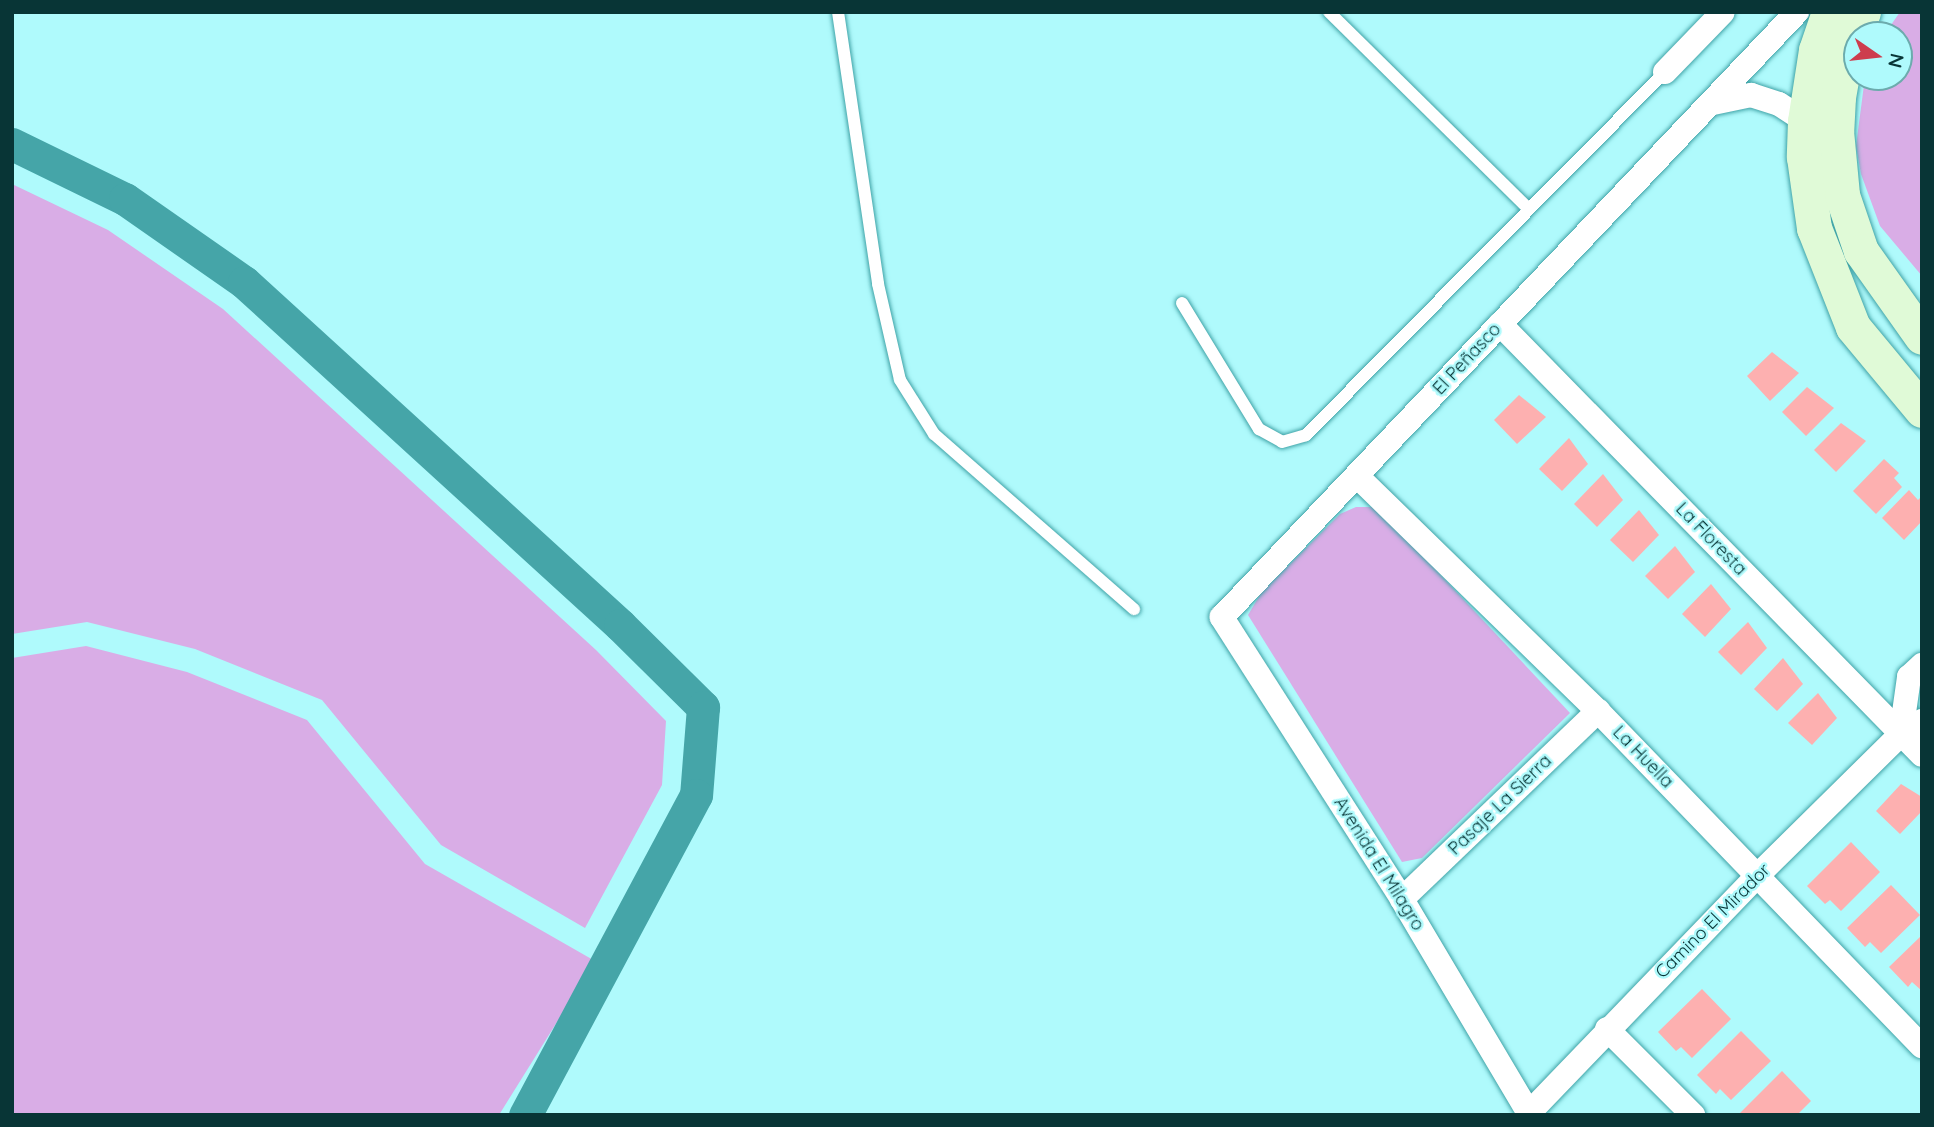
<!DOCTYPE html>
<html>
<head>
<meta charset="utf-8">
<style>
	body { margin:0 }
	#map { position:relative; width:1934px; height:1127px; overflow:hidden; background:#affafc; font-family:Quicksand,sans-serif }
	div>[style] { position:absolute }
	.green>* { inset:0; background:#d9ade6 }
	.canal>* { height:33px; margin:-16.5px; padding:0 16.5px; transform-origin:16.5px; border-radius:16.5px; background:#45a5a8 }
	.building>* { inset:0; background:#fdb0b0 }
	.roads { filter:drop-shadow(0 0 2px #40a3a7) drop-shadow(0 0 2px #40a3a7) }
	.service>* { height:12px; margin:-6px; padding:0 6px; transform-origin:6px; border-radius:6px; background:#fff }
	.minor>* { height:24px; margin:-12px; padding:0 12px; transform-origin:12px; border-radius:12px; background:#fff }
	.secondary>* { height:35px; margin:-17.5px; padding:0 17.5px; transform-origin:17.5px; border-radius:17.5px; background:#e0fad7 }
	span { translate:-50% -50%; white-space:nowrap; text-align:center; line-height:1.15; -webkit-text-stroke:5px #affafc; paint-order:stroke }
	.street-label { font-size:18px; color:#083536 }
	.frame { position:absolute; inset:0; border:14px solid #083536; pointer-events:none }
	.north { position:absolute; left:1843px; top:21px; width:70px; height:70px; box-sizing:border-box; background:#affafc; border:2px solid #6cabad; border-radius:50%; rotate:104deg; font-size:19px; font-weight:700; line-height:28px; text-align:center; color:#083536 }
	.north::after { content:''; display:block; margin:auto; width:24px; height:32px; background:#cd3d4e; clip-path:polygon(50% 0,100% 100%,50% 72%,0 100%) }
</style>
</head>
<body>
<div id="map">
	<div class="green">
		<i style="clip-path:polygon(1900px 12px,1922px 12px,1922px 276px,1880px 226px,1861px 174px,1856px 146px,1865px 77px,1899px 77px,1899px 35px,1884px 35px)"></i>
		<i style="clip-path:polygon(12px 184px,108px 230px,223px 309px,596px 650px,666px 721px,662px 785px,585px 928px,441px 845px,322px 700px,195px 649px,87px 622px,12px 634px)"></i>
		<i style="clip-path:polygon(1356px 507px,1372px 507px,1388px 519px,1570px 713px,1422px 858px,1402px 862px,1248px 615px,1261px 593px,1340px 514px)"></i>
		<i style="clip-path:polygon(86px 646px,187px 672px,307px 720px,425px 864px,595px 961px,499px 1115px,12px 1115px,12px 658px)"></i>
	</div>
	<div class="canal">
		<i style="left:12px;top:144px;width:126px;rotate:26deg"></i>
		<i style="left:125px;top:199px;width:145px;rotate:34.9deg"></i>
		<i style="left:244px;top:282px;width:509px;rotate:42.37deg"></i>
		<i style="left:620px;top:625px;width:117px;rotate:44.7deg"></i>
		<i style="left:703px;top:707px;width:88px;rotate:94.5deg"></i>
		<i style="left:696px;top:795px;width:363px;rotate:118.1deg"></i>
	</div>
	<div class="building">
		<i style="clip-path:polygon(1772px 352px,1799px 373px,1770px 401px,1747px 376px)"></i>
		<i style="clip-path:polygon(1807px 387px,1834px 408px,1806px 436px,1782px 412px)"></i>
		<i style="clip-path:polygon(1519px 395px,1546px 417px,1517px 444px,1494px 420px)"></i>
		<i style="clip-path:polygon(1841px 423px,1866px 441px,1836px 472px,1814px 450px)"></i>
		<i style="clip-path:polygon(1569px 438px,1588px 464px,1562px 491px,1539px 469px)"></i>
		<i style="clip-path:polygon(1884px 459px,1899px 473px,1894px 478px,1902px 487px,1876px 514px,1853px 491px)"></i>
		<i style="clip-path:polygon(1603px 474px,1623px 500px,1597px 527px,1574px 504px)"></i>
		<i style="clip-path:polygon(1909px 490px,1918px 500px,1922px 496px,1922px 521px,1904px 540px,1882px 518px)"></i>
		<i style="clip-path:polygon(1639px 510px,1659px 535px,1633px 562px,1610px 540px)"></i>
		<i style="clip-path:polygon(1675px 546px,1695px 572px,1668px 599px,1645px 576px)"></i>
		<i style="clip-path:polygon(1711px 584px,1731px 609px,1705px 637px,1682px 614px)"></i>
		<i style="clip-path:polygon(1748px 622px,1767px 648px,1741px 675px,1718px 652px)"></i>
		<i style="clip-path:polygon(1783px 658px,1803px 684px,1777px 711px,1754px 689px)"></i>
		<i style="clip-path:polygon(1818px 693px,1837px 718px,1812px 745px,1788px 723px)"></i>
		<i style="clip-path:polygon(1901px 784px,1922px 797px,1922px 811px,1900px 834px,1876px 811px)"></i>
		<i style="clip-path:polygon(1851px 842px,1880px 872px,1841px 911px,1830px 900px,1825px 904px,1807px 886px)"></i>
		<i style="clip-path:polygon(1891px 885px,1920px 915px,1881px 953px,1870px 942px,1865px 947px,1847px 928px)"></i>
		<i style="clip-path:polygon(1922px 935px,1922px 991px,1912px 982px,1908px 987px,1889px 967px)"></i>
		<i style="clip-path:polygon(1702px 989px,1731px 1019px,1692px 1058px,1681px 1047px,1676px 1051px,1658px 1032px)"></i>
		<i style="clip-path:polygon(1741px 1031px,1771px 1061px,1731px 1100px,1720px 1089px,1716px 1094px,1697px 1075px)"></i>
		<i style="clip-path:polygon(1782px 1071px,1811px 1101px,1797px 1115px,1738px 1115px)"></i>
	</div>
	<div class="roads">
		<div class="service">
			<i style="left:838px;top:12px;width:275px;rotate:81.6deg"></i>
			<i style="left:878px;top:284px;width:98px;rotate:77.1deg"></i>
			<i style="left:900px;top:380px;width:64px;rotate:57.8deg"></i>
			<i style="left:934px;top:434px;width:266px;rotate:41.2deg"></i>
			<i style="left:1329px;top:12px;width:279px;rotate:44.6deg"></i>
			<i style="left:1182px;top:303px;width:148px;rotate:58.6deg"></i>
			<i style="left:1259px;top:429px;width:26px;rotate:29deg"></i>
			<i style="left:1282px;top:442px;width:25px;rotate:-16deg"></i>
			<i style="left:1306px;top:435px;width:511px;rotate:-45.32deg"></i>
		</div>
		<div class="minor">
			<i style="left:1665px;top:72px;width:83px;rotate:-46deg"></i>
			<i style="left:1713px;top:103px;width:39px;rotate:-12deg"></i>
			<i style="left:1751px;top:95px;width:29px;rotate:18deg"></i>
			<i style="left:1779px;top:104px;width:31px;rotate:33deg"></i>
			<i style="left:1500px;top:324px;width:603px;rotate:45.6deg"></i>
			<i style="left:1357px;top:476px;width:337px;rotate:44.3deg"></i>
			<i style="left:1598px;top:711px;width:466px;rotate:46deg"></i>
			<i style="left:1901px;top:734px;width:58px;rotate:-82deg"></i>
			<i style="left:1909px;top:677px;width:18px;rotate:-43deg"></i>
			<i style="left:1402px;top:899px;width:272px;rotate:-43.8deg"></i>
			<i style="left:1607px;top:1029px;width:122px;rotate:45deg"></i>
			<i style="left:1529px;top:1113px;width:330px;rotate:-46.1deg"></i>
			<i style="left:1758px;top:875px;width:201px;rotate:-44.6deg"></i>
			<i style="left:1901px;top:734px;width:25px;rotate:-32deg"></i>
			<i style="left:1530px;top:1115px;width:251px;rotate:-120.7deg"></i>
			<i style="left:1402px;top:899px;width:335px;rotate:-122.6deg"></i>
			<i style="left:1222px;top:617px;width:835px;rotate:-46.46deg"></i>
		</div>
		<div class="secondary">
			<i style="left:1829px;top:12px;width:40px;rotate:108.9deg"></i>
			<i style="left:1816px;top:50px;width:72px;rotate:98.8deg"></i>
			<i style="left:1805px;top:121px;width:36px;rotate:92deg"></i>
			<i style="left:1804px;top:157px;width:72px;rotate:82deg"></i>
			<i style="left:1814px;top:228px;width:106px;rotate:68.5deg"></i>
			<i style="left:1853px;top:327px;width:108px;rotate:50.3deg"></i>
			<i style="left:1863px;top:12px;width:54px;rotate:110.4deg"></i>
			<i style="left:1844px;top:63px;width:35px;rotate:100deg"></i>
			<i style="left:1838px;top:97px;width:34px;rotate:93deg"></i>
			<i style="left:1836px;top:131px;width:64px;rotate:84.6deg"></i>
			<i style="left:1842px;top:195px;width:59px;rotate:71.3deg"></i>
			<i style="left:1861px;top:251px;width:105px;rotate:54.7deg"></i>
		</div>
	</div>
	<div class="street-label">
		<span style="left:1467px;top:359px;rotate:-47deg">El Peñasco</span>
		<span style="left:1711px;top:539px;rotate:46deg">La Floresta</span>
		<span style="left:1643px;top:757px;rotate:46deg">La Huella</span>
		<span style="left:1500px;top:805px;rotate:-44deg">Pasaje La Sierra</span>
		<span style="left:1379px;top:864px;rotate:58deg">Avenida El Milagro</span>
		<span style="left:1713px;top:921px;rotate:-45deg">Camino El Mirador</span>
	</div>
	<div class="frame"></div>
	<div class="north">N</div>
</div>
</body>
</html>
